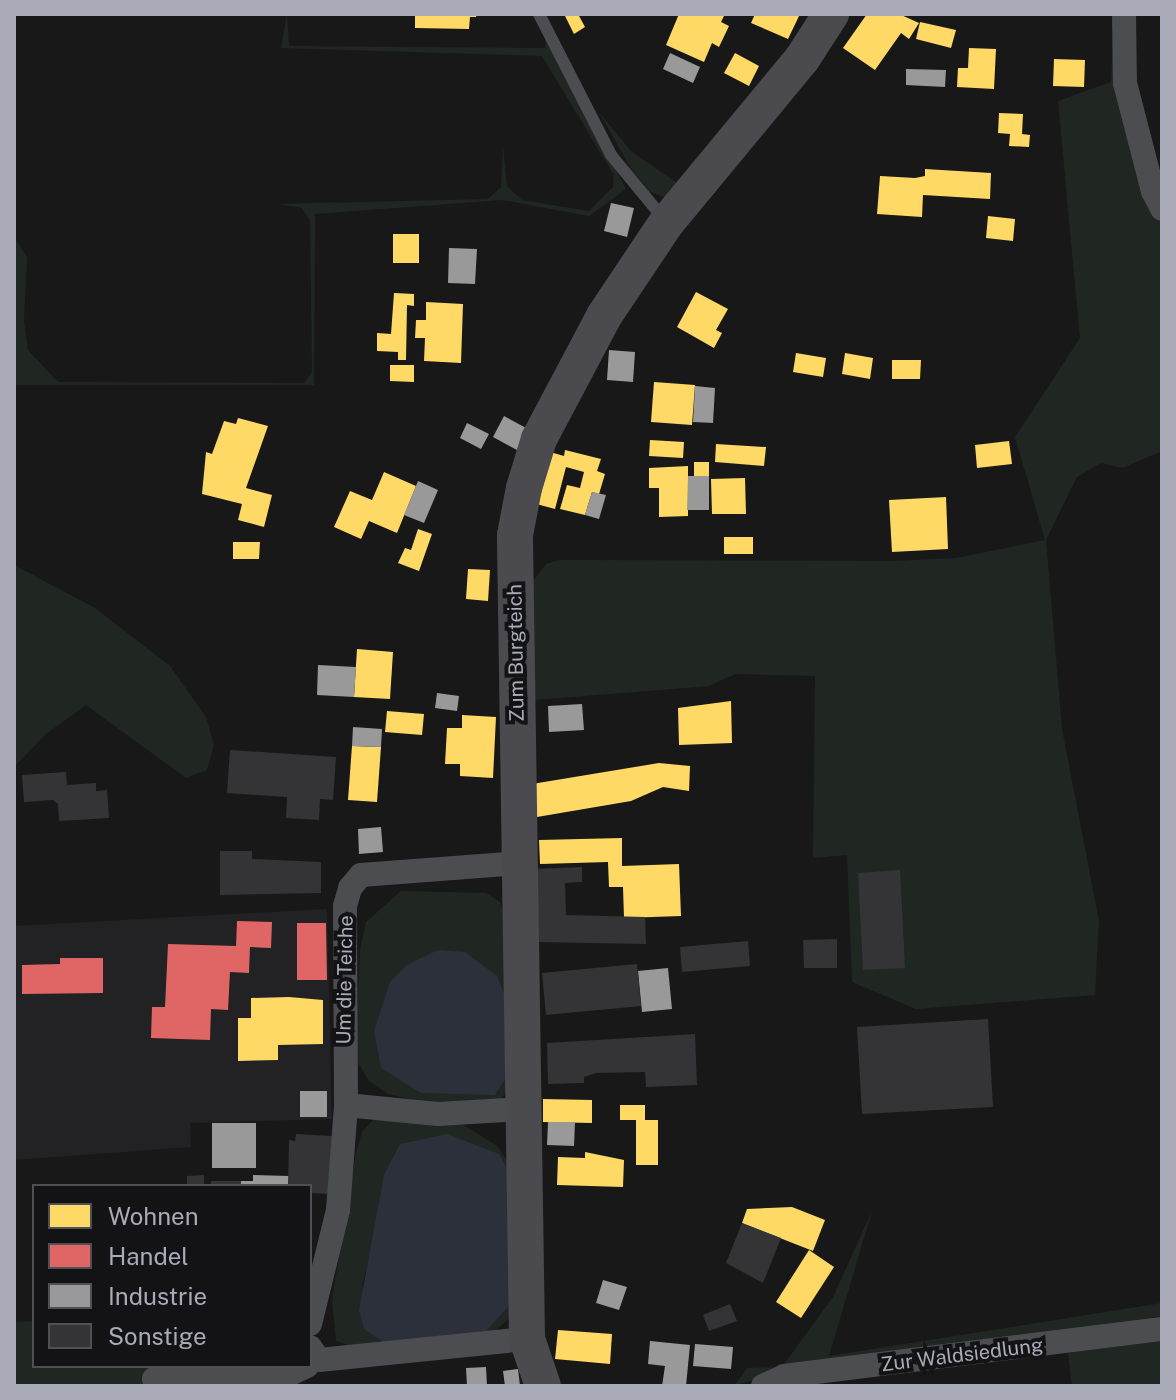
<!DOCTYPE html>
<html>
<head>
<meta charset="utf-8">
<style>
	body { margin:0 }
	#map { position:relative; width:1176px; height:1400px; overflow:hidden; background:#181818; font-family:"Public Sans",sans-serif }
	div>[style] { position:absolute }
	.built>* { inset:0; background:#222224 }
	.green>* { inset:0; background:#202722 }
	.water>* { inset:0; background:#2b303a }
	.homes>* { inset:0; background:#ffd966 }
	.shops>* { inset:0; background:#e06666 }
	.industry>* { inset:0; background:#999 }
	.building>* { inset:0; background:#343436 }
	.lane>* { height:12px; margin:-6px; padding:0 6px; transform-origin:6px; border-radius:6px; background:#4c4d51 }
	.street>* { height:24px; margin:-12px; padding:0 12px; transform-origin:12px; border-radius:12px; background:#4c4d51 }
	.secondary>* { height:36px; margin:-18px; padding:0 18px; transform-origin:18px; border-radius:18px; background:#4b4b4f }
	span { translate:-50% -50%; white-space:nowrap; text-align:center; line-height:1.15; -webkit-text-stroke:8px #131214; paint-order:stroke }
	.street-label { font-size:20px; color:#aaabb9 }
	.frame { position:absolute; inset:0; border:16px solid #aaabb9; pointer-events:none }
	.legend { position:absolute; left:32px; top:1184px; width:280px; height:184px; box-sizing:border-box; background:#131214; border:2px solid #4f4f56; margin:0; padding:10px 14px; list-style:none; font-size:24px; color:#aaabb9 }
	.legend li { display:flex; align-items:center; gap:16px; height:40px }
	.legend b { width:40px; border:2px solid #4f4f56 }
</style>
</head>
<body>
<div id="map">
	<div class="built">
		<i style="clip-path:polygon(327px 909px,332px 1119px,190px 1123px,191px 1147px,14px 1160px,14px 926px)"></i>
	</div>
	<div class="green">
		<i style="clip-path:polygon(287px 14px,289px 46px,545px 48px,546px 39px,626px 189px,589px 216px,502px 200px,315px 214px,314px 385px,14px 385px,14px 237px,27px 257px,24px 321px,28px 350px,58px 382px,304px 383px,312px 372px,310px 221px,302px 208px,278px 204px,488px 199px,501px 187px,503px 145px,507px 186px,522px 200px,589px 211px,613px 187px,614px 175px,542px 56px,281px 48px)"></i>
		<i style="clip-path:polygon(1114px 14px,1162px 217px,1162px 451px,1122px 468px,1101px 463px,1077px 477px,1046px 540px,1062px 729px,1099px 921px,1095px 995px,916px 1009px,852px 982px,847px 855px,813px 858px,815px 676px,735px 674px,709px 686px,535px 700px,532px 582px,546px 564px,559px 560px,892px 561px,956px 558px,1045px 540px,1015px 437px,1080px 338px,1058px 101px,1111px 82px)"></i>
		<i style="clip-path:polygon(599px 112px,631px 151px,677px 183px,668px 199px,649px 191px,630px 167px)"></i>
		<i style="clip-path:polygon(14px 565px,95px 608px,170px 666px,206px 717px,214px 745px,207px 770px,186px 778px,86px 705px,46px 734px,14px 767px)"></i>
		<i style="clip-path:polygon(401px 891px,486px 893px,500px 902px,507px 924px,516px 1083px,501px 1099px,426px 1103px,388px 1094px,369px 1081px,355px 1058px,360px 950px,366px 922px)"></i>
		<i style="clip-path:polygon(374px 1119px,456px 1120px,497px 1146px,508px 1162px,510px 1318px,492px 1333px,408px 1339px,370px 1254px,362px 1286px,385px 1343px,399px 1339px,399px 1346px,353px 1347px,336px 1341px,332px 1300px,356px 1153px,362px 1132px)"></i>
		<i style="clip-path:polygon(872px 1211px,829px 1356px,1162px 1303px,1162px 1316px,780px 1372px,734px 1386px,747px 1368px,782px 1367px,833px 1297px)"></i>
		<i style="clip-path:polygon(34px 1321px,34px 1366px,149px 1366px,147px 1374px,141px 1386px,14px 1386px,14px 1322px)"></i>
		<i style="clip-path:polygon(1162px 1338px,1162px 1386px,1072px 1386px,1068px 1353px)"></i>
	</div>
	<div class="water">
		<i style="clip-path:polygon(438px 950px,465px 952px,497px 976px,505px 996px,507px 1076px,495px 1095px,421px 1093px,381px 1068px,374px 1031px,390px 982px,407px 965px)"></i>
		<i style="clip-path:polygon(447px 1134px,499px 1154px,511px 1175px,518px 1279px,507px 1308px,486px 1331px,385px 1343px,364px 1329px,359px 1310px,384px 1175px,400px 1144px)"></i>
	</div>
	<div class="homes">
		<i style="clip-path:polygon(415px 14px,477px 14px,476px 17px,470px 17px,469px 29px,415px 28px)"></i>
		<i style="clip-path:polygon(564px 14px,578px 14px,585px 27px,574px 34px)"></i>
		<i style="clip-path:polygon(679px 14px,725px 14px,721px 22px,729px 26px,719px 47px,712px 43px,704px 62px,666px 45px)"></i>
		<i style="clip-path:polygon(755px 14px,800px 14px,788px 39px,751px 23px)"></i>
		<i style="clip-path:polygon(867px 14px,899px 14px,919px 23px,909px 39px,901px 33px,875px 70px,843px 48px)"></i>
		<i style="clip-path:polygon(920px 22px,956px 30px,951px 48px,916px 39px)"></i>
		<i style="clip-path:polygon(969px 48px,996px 49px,994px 89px,957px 87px,958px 68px,968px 68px)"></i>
		<i style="clip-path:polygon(735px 53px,759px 66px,749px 86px,724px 73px)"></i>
		<i style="clip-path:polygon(1054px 59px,1085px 60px,1084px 87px,1053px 86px)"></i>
		<i style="clip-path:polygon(999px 113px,1023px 114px,1022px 134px,1030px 135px,1029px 147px,1009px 146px,1010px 134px,998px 133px)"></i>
		<i style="clip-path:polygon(925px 169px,991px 173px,990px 199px,923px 195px,922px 217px,877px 214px,880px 176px,915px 178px,925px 176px)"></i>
		<i style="clip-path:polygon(988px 216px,1015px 219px,1013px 241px,986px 238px)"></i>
		<i style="clip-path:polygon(393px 234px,419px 234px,419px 263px,393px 263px)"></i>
		<i style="clip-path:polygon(696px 292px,728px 309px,716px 330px,722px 333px,714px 348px,677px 327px)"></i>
		<i style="clip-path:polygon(394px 293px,414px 294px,414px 306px,407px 305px,406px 360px,398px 360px,398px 352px,377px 351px,377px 333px,391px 334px)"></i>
		<i style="clip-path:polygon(426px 302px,463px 304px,461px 363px,424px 361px,425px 338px,415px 338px,416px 320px,426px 320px)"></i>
		<i style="clip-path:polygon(796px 353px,826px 358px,823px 377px,793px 372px)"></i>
		<i style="clip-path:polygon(845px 353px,873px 358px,870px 379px,842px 374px)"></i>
		<i style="clip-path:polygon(892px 360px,921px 360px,920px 379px,892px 379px)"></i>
		<i style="clip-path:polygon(390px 365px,414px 365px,414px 382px,390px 381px)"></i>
		<i style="clip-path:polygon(654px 382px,695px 385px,692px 425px,651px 422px)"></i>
		<i style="clip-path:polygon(238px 418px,268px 426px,246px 488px,272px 495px,264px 527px,238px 520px,242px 504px,202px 494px,206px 452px,212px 454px,224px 421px,236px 424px)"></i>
		<i style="clip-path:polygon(650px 440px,684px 442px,683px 458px,649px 456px)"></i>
		<i style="clip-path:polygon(1009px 441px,1012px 464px,977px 468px,975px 445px)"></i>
		<i style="clip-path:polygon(716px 444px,766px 447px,764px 466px,715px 462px)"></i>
		<i style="clip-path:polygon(543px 450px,564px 456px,565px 450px,601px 459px,597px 471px,605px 474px,599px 494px,592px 492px,585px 515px,560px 509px,567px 485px,580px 488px,584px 472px,566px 467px,555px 509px,529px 502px)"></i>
		<i style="clip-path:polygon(694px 462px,709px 462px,709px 476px,694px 476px)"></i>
		<i style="clip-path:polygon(688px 466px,688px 516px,659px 517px,659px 488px,649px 488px,649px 468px)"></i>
		<i style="clip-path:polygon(384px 472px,416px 486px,397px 533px,369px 521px,361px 539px,334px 527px,350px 491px,372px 500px)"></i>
		<i style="clip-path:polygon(745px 478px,746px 514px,712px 514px,711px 479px)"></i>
		<i style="clip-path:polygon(946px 497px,948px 549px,892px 552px,889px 500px)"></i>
		<i style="clip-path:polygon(418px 529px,432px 534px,419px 571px,398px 563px,405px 548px,411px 550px)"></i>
		<i style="clip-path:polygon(724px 537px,753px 537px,753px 554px,724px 554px)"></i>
		<i style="clip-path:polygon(233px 542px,260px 542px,259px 559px,233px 559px)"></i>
		<i style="clip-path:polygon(468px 569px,490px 570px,488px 601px,466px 599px)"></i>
		<i style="clip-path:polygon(357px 649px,393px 652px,390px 699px,354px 697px)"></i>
		<i style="clip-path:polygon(731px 701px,732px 743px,679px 745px,678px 708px)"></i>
		<i style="clip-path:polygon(387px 711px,424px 714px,422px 735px,385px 732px)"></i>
		<i style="clip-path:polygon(462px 715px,496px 717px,493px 778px,460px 776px,460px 764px,445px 764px,447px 728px,462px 728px)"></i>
		<i style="clip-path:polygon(352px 746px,381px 747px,377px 802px,348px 800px)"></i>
		<i style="clip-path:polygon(659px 763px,690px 766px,689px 791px,663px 787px,631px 801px,537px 817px,532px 784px)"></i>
		<i style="clip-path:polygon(622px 838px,622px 866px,679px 864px,681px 916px,624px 918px,623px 887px,609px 887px,608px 862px,540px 864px,539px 840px)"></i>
		<i style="clip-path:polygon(289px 997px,323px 1000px,323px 1044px,278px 1045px,278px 1060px,238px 1061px,238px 1018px,251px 1018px,251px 998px)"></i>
		<i style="clip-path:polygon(543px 1099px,592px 1100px,592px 1123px,543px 1122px)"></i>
		<i style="clip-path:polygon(620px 1105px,645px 1105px,645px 1120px,658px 1120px,658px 1165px,636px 1165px,636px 1120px,620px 1120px)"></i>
		<i style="clip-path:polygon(585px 1152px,624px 1160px,623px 1187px,557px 1185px,558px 1157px,585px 1158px)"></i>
		<i style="clip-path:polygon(792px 1207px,825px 1220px,813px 1251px,742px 1223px,747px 1209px)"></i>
		<i style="clip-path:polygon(809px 1250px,834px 1267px,801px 1318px,776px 1302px)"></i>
		<i style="clip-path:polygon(558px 1330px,612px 1334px,610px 1364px,555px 1359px)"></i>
	</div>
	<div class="shops">
		<i style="clip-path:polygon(237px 921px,272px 922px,271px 948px,250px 947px,249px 973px,230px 972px,228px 1010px,211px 1009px,210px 1040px,151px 1038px,152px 1007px,165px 1007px,168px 944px,236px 946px)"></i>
		<i style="clip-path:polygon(297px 923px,326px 923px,327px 980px,297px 980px)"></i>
		<i style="clip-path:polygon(60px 958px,103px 958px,103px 993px,22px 994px,22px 965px,60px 964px)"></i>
	</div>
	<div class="industry">
		<i style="clip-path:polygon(670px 53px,700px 67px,693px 83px,663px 69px)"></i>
		<i style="clip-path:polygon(906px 69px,946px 70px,945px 87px,906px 85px)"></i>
		<i style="clip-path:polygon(611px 203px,634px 208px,627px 237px,604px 231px)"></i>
		<i style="clip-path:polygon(449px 248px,477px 249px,475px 284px,448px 283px)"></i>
		<i style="clip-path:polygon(609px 350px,635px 352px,633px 382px,607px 380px)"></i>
		<i style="clip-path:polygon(695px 386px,715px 388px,713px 423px,693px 422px)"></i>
		<i style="clip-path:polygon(504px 416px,528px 429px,517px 450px,493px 437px)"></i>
		<i style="clip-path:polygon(467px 423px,489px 434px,481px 449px,460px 438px)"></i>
		<i style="clip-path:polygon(688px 476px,709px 476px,709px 510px,687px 510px)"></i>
		<i style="clip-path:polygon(418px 481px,438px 490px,424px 523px,404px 515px)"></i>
		<i style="clip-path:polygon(592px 492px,606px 495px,599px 519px,585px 515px)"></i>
		<i style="clip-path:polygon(318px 665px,356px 667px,354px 697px,317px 695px)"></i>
		<i style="clip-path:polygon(437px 693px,459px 696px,457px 711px,435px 708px)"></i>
		<i style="clip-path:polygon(582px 704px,584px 730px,549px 732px,548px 706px)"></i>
		<i style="clip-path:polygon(353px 727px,382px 729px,381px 747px,352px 746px)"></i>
		<i style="clip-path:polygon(381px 827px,383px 852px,359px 854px,358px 829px)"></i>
		<i style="clip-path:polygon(668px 968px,672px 1009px,642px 1012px,638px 971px)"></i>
		<i style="clip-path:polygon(300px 1091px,327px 1091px,327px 1117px,300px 1117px)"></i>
		<i style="clip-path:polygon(548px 1122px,575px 1122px,574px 1146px,547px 1145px)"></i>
		<i style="clip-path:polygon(212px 1123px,256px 1123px,256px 1168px,212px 1168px)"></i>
		<i style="clip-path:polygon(253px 1175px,289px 1176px,288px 1186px,241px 1186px,241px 1181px,253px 1181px)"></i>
		<i style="clip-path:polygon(603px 1280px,627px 1287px,619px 1310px,596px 1303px)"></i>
		<i style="clip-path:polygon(650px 1341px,690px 1345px,686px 1386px,662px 1386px,665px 1366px,648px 1364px)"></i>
		<i style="clip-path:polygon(695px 1344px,733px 1347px,731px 1369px,693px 1366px)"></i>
		<i style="clip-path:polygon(486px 1367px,487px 1386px,467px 1386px,466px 1368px)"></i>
		<i style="clip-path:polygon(518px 1369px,520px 1386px,505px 1386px,503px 1371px)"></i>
	</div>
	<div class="building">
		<i style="clip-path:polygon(230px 750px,336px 757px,333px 800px,320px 799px,319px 820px,286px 818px,287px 797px,227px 793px)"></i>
		<i style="clip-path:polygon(66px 772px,67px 785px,96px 783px,96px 791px,107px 790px,109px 818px,59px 821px,58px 804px,53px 800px,24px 802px,22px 775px)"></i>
		<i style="clip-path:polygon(220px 851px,252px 851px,252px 859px,321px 862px,321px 893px,220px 895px)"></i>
		<i style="clip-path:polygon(582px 867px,582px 882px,565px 883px,566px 915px,645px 917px,646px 944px,538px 942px,536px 869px)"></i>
		<i style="clip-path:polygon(900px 870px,905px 968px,863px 970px,858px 873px)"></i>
		<i style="clip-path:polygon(837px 939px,837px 968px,804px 968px,803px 940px)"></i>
		<i style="clip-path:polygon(748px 941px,750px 966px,682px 972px,680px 947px)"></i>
		<i style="clip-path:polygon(637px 964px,641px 1006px,546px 1015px,542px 973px)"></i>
		<i style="clip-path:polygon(988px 1019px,993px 1107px,862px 1114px,857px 1027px)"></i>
		<i style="clip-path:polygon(695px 1034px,697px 1085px,646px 1087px,645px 1072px,596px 1073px,584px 1077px,584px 1083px,548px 1084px,547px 1043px)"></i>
		<i style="clip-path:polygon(296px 1134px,333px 1136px,330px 1194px,310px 1193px,310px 1186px,288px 1186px,289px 1140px,295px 1141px)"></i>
		<i style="clip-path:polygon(204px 1175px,204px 1186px,187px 1186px,187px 1176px)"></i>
		<i style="clip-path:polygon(211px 1181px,241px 1181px,241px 1186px,211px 1186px)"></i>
		<i style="clip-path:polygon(742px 1223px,781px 1238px,763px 1283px,726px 1263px)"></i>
		<i style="clip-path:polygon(730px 1304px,737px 1321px,709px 1331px,703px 1315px)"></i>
	</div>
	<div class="lane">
		<i style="left:539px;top:14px;width:158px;rotate:62.9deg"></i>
		<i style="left:611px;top:155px;width:83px;rotate:50.4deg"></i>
	</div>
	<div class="street">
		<i style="left:1124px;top:14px;width:69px;rotate:89.2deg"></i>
		<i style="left:1125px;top:83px;width:112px;rotate:75.5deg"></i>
		<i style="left:1153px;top:191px;width:20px;rotate:63deg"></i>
		<i style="left:346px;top:1105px;width:92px;rotate:5.6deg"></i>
		<i style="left:438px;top:1114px;width:85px;rotate:-3.4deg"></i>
		<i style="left:310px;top:1324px;width:117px;rotate:-76.2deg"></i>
		<i style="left:338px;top:1210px;width:105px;rotate:-85.6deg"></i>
		<i style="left:346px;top:1105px;width:199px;rotate:-90.3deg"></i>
		<i style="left:345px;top:906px;width:19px;rotate:-74deg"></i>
		<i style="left:350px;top:888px;width:17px;rotate:-50deg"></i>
		<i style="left:361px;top:875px;width:160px;rotate:-4.3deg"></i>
		<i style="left:310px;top:1347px;width:16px;rotate:55deg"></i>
		<i style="left:319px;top:1360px;width:209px;rotate:-5.8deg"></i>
		<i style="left:154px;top:1379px;width:136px;rotate:-2.1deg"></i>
		<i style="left:290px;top:1374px;width:19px;rotate:-25deg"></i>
		<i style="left:763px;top:1386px;width:23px;rotate:-25deg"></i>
		<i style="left:784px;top:1376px;width:381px;rotate:-7.1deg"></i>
	</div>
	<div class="secondary">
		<i style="left:543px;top:1386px;width:50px;rotate:-108.8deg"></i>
		<i style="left:527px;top:1339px;width:804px;rotate:-90.86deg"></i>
		<i style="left:515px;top:535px;width:48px;rotate:-79.2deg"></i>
		<i style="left:524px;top:488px;width:51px;rotate:-73deg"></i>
		<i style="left:539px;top:439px;width:139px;rotate:-62.1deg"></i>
		<i style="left:604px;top:316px;width:113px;rotate:-56.2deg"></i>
		<i style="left:667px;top:222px;width:212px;rotate:-50.4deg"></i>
		<i style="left:802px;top:59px;width:54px;rotate:-57.2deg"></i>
	</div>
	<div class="street-label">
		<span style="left:516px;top:653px;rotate:-91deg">Zum Burgteich</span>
		<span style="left:345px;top:980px;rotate:-89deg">Um die Teiche</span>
		<span style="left:962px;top:1355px;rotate:-7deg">Zur Waldsiedlung</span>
	</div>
	<div class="frame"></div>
	<ul class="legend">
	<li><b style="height:22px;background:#ffd966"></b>Wohnen</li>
	<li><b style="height:22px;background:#e06666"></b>Handel</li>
	<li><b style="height:22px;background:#999"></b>Industrie</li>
	<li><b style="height:22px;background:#343436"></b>Sonstige</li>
	</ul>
</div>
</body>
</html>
